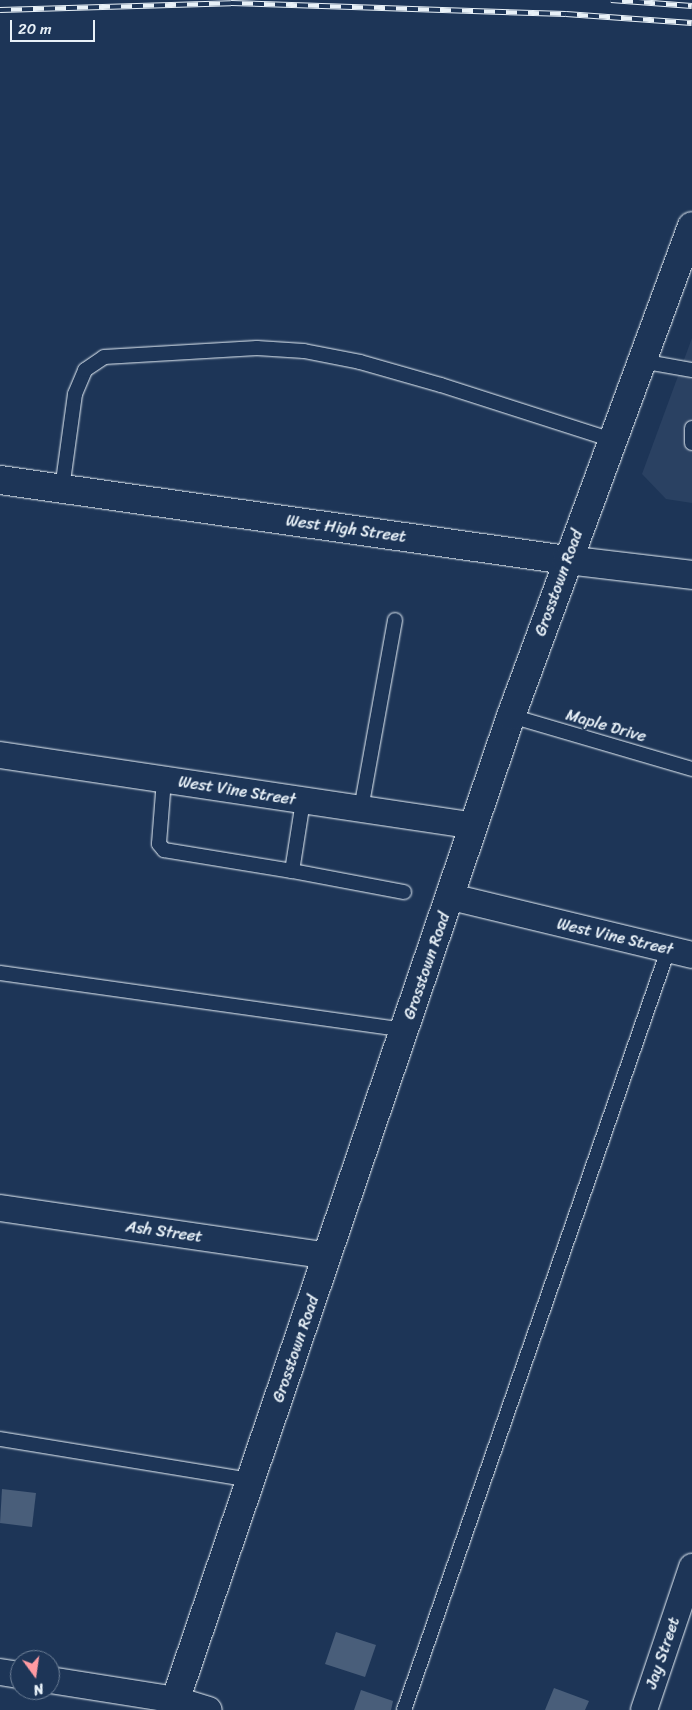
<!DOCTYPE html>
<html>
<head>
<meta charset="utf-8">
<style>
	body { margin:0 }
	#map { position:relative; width:692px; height:1710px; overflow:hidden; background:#1d3557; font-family:Sriracha,sans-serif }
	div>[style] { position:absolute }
	.built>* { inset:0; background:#2a4162 }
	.building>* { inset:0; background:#495e7a }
	.roads { filter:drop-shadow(0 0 1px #e8f1f8) drop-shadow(0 0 1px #e8f1f8) }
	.service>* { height:14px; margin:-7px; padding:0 7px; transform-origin:7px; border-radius:7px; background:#1d3557 }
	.minor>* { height:26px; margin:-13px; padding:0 13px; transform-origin:13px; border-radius:13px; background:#1d3557 }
	.tertiary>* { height:28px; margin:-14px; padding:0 14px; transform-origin:14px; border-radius:14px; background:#1d3557 }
	.primary>* { height:28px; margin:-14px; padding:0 14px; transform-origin:14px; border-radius:14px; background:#1d3557 }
	.rail>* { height:5.5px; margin-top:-2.75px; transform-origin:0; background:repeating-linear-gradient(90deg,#1d3557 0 11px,#e8f1f8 0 22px); box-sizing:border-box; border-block:1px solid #e8f1f8 }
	span { translate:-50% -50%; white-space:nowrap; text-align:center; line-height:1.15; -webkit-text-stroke:4px #1d3557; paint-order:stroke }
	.street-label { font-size:16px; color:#e8f1f8 }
	.north { position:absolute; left:10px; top:1650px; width:50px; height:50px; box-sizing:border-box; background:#1d3557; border:1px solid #6e8097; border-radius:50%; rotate:166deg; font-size:14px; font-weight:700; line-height:20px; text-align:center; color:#e8f1f8 }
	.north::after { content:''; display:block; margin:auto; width:18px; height:22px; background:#ff9aa2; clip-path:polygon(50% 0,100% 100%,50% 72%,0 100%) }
	.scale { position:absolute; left:10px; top:20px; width:85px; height:22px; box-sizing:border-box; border:2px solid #e8f1f8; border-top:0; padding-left:6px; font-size:15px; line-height:18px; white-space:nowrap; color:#e8f1f8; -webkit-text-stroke:4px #1d3557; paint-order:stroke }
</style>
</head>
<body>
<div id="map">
	<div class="built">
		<i style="clip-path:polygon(692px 338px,692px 503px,666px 499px,642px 474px)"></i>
	</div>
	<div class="building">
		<i style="clip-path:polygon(2px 1489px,36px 1493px,32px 1527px,0 1523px)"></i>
		<i style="clip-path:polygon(336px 1632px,376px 1645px,365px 1677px,325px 1664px)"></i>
		<i style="clip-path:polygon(554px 1688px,589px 1701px,585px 1710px,545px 1710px)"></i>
		<i style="clip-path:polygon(361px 1690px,393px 1701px,391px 1710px,354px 1710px)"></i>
	</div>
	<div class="roads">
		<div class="service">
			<i style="left:641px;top:361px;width:52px;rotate:10deg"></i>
			<i style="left:692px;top:428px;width:15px;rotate:90deg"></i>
			<i style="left:62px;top:489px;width:96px;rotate:-82.2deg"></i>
			<i style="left:75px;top:394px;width:26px;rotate:-67deg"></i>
			<i style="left:85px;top:370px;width:23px;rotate:-34deg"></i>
			<i style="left:104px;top:357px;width:153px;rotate:-3.4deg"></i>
			<i style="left:257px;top:348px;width:47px;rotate:3.7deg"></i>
			<i style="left:304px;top:351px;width:57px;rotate:11.1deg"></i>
			<i style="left:360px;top:362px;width:84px;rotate:15.9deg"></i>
			<i style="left:441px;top:385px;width:180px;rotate:17.8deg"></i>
			<i style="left:511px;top:716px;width:189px;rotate:16.3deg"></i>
			<i style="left:164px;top:780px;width:64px;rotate:94.5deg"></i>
			<i style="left:159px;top:844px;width:8px;rotate:50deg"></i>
			<i style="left:164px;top:850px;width:130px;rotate:9.3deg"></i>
			<i style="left:303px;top:801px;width:71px;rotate:98.9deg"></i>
			<i style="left:292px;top:871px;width:114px;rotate:10.6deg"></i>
			<i style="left:361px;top:809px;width:192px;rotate:-79.8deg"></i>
			<i style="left:0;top:973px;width:409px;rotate:8deg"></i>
			<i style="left:0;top:1439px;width:254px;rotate:9.3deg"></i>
			<i style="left:404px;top:1710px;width:805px;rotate:-70.84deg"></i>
		</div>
		<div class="minor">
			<i style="left:0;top:755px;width:479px;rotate:8.5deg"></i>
			<i style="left:451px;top:897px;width:248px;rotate:13.5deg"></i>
			<i style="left:0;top:1208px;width:331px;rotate:8.3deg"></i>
			<i style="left:0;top:1672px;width:20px;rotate:9deg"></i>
			<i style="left:50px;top:1680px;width:128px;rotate:9deg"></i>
			<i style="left:176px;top:1700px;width:34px;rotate:17deg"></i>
			<i style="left:644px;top:1710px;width:151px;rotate:-71.4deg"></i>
		</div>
		<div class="tertiary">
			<i style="left:172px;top:1710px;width:1050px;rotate:-71.17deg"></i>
			<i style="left:511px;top:716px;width:522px;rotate:-69.73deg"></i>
		</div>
		<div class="primary">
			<i style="left:0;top:480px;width:573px;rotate:8.03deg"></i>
			<i style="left:567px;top:560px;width:126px;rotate:6.8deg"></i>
		</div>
	</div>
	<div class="rail">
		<i style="left:611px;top:0;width:81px;rotate:4.2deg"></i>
		<i style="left:0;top:10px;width:231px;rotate:-1.7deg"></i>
		<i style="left:231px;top:3px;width:335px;rotate:1.9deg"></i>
		<i style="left:566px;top:14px;width:126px;rotate:4.1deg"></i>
	</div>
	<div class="street-label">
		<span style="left:346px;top:529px;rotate:8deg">West High Street</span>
		<span style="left:559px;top:583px;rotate:-70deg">Grosstown Road</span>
		<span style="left:606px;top:726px;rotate:16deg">Maple Drive</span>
		<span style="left:237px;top:791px;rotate:9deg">West Vine Street</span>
		<span style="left:615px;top:937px;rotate:13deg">West Vine Street</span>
		<span style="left:427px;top:966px;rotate:-71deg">Grosstown Road</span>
		<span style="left:164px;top:1232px;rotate:8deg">Ash Street</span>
		<span style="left:296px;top:1349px;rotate:-71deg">Grosstown Road</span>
		<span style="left:663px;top:1653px;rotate:-71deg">Jay Street</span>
	</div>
	<div class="north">N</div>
	<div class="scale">20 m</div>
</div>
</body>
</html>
